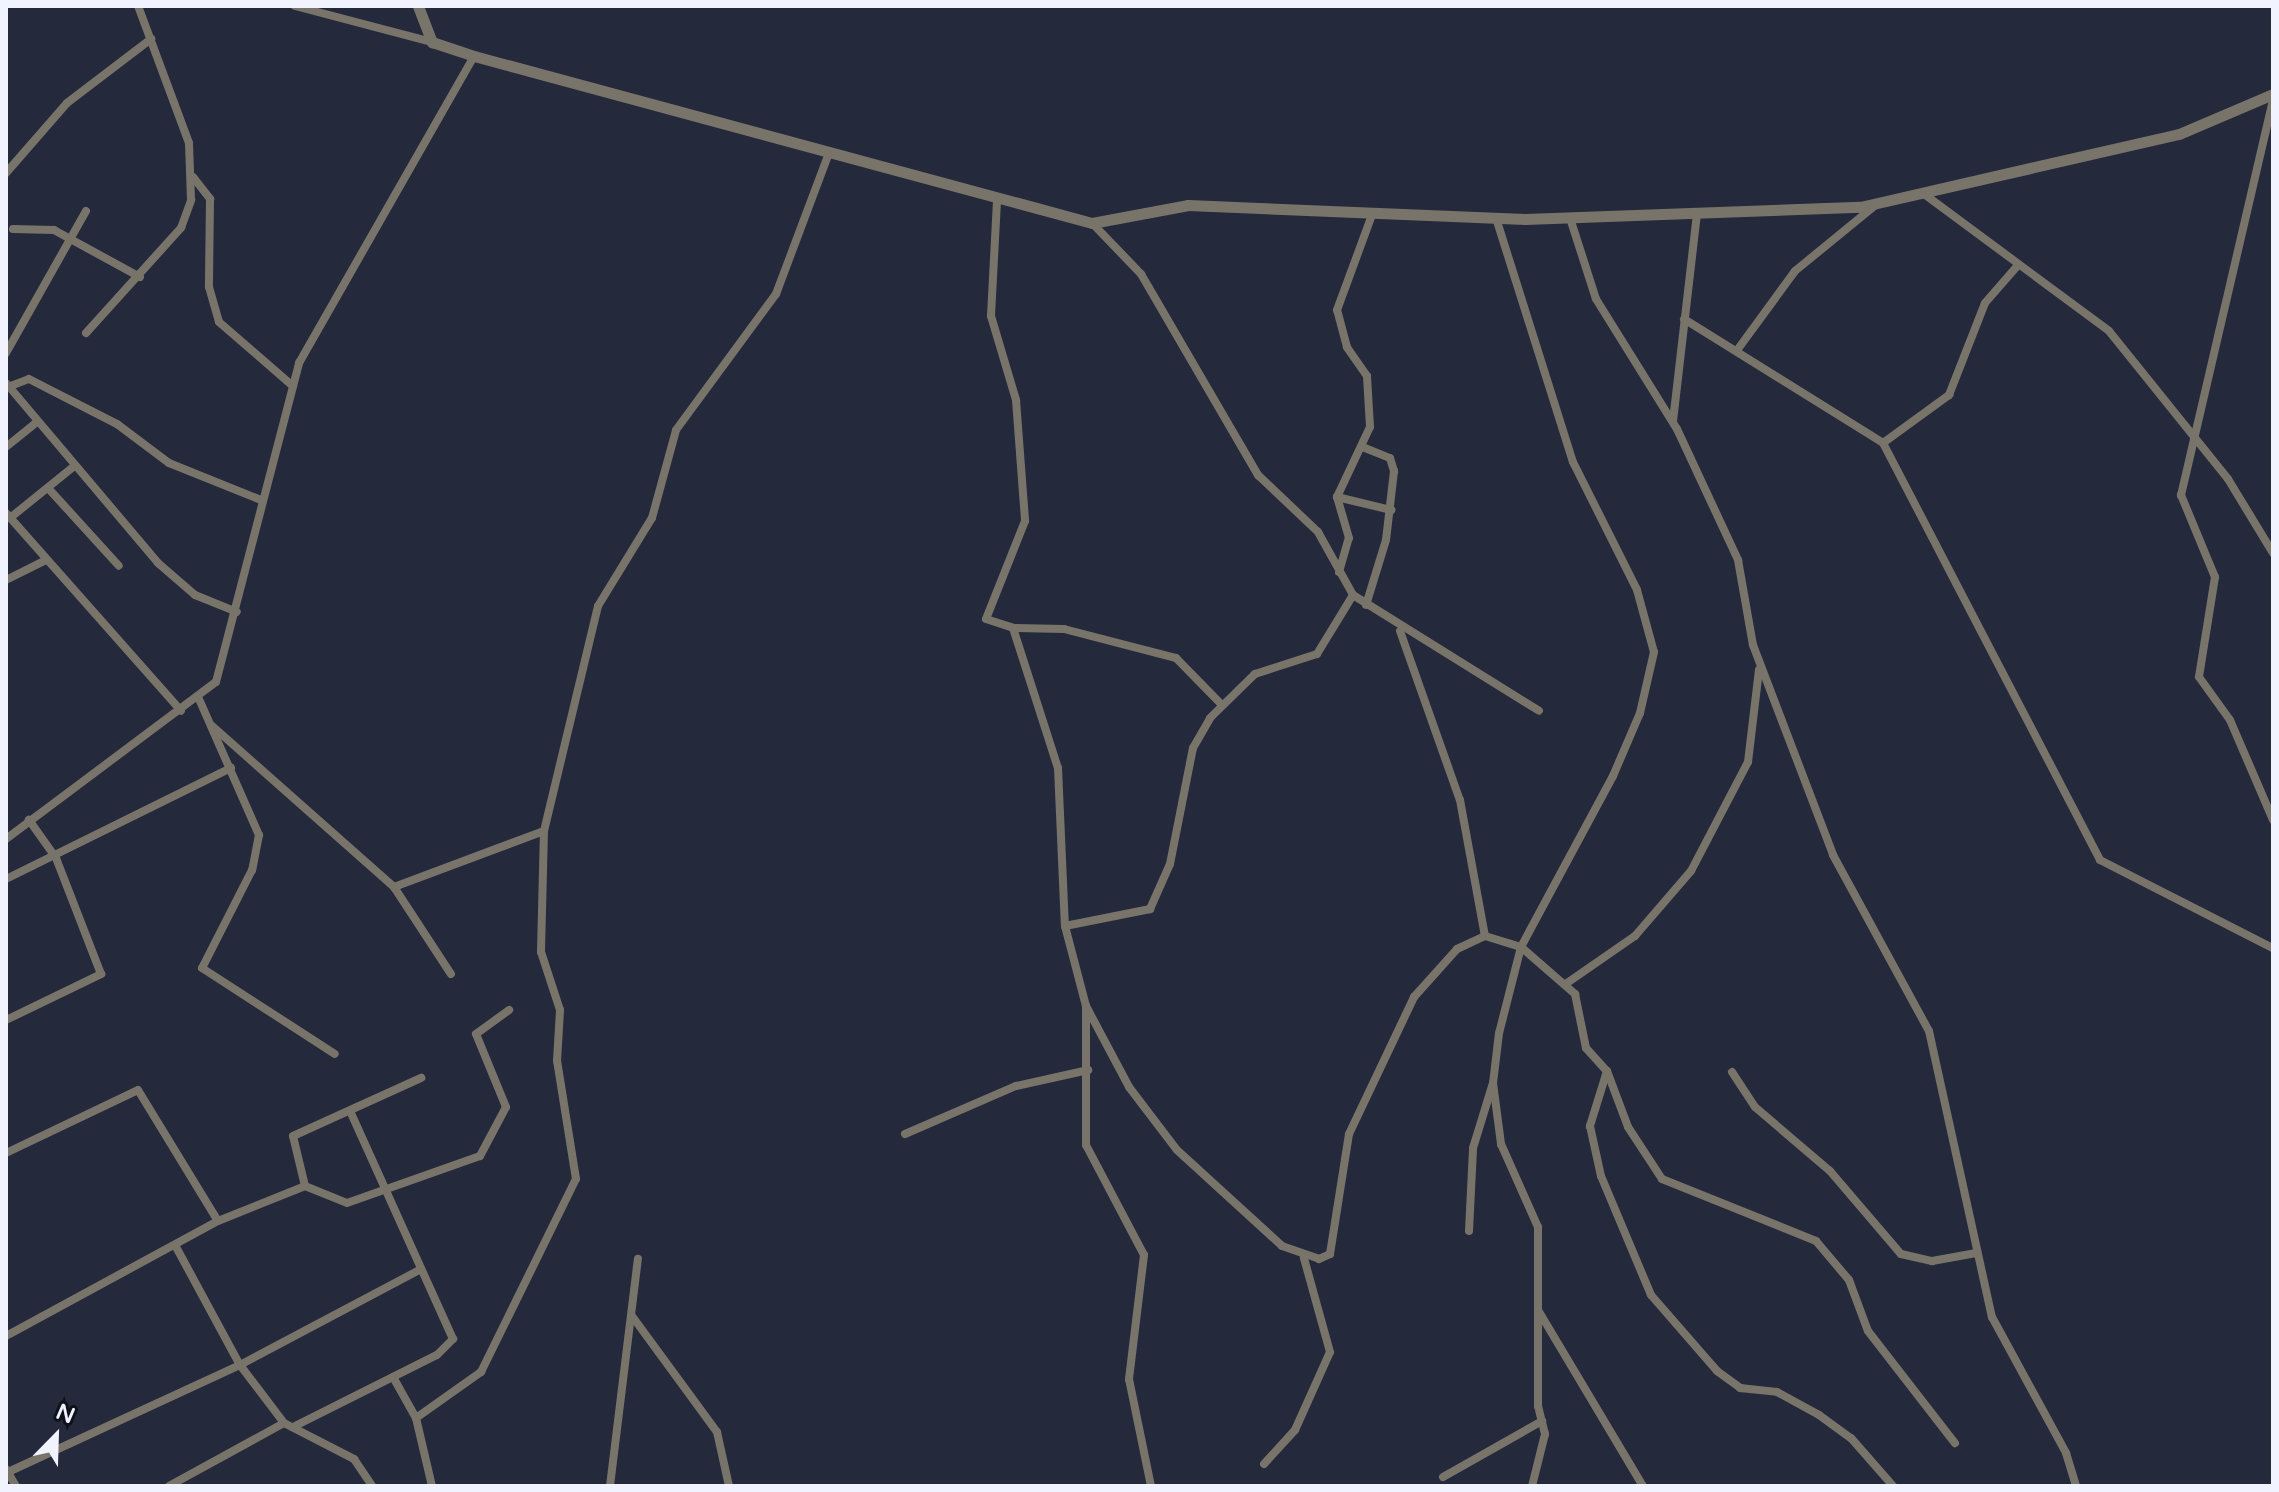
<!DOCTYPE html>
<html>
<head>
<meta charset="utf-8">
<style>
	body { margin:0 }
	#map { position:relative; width:2279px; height:1492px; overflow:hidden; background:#24293c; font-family:"Varela Round",sans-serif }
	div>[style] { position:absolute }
	.minor>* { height:8px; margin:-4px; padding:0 4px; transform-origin:4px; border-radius:4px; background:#79746a }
	.tertiary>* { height:11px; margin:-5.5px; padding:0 5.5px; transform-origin:5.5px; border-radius:5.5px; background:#79746a }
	span { translate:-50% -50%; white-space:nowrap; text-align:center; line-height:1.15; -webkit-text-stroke:7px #10121b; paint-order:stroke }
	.frame { position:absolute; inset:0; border:8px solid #f1f4ff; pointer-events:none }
	.north { position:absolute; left:16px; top:1396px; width:80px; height:80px; -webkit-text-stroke:6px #10121b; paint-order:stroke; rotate:23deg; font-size:22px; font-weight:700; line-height:32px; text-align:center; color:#f1f4ff }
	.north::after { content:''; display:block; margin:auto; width:28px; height:36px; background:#f1f4ff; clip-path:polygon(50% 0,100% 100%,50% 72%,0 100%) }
</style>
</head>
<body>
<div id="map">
	<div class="minor">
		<i style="left:295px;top:6px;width:142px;rotate:14.7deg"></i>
		<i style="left:2273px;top:100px;width:406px;rotate:103.1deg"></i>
		<i style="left:2181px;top:495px;width:89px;rotate:67.5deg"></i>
		<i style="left:2215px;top:577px;width:101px;rotate:99.1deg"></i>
		<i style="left:2199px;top:677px;width:53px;rotate:54.2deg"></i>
		<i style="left:2230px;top:720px;width:109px;rotate:66.7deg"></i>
		<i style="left:6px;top:173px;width:93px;rotate:-48.9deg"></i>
		<i style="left:67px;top:103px;width:106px;rotate:-37.3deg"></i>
		<i style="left:193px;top:177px;width:28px;rotate:52deg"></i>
		<i style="left:210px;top:199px;width:88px;rotate:90.7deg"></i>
		<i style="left:209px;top:287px;width:36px;rotate:74deg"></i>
		<i style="left:219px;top:322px;width:98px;rotate:40.9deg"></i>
		<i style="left:1924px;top:194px;width:230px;rotate:36.5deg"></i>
		<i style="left:2109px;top:331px;width:190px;rotate:51.2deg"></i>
		<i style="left:2228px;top:479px;width:87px;rotate:58.7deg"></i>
		<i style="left:997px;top:201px;width:115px;rotate:93deg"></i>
		<i style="left:991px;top:316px;width:88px;rotate:73.4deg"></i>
		<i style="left:1016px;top:400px;width:121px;rotate:85.7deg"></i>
		<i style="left:1025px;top:521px;width:105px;rotate:111.7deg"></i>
		<i style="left:986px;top:619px;width:28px;rotate:18deg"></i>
		<i style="left:1013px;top:628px;width:147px;rotate:72.2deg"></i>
		<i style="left:1058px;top:768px;width:158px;rotate:87.5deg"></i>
		<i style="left:1065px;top:926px;width:83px;rotate:75.3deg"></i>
		<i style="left:1086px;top:1006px;width:139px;rotate:90deg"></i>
		<i style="left:1086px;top:1145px;width:124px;rotate:62.2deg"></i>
		<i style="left:1144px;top:1255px;width:125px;rotate:96.9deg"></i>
		<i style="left:1129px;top:1379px;width:109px;rotate:78.4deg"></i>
		<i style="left:1496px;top:218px;width:256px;rotate:72.5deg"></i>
		<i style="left:1573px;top:462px;width:143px;rotate:63.4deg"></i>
		<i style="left:1637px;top:590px;width:64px;rotate:74.7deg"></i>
		<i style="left:1654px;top:652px;width:63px;rotate:102.9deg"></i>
		<i style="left:1640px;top:713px;width:69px;rotate:113.2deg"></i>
		<i style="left:1613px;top:776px;width:194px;rotate:118.3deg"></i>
		<i style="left:1521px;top:947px;width:89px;rotate:104.3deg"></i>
		<i style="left:1499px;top:1033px;width:50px;rotate:96.8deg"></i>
		<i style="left:1493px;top:1083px;width:62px;rotate:82.5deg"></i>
		<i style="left:1501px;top:1144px;width:91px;rotate:66deg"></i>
		<i style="left:1538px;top:1227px;width:179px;rotate:90deg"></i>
		<i style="left:1538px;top:1406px;width:29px;rotate:76deg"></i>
		<i style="left:1545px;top:1434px;width:54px;rotate:104deg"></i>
		<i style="left:1570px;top:218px;width:85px;rotate:72.2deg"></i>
		<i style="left:1596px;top:299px;width:153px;rotate:58.1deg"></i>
		<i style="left:1677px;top:429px;width:145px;rotate:65deg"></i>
		<i style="left:1738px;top:560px;width:86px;rotate:80deg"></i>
		<i style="left:1753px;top:645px;width:225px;rotate:69.1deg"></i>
		<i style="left:1833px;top:855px;width:200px;rotate:61.4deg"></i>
		<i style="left:1929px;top:1031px;width:293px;rotate:77.6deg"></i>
		<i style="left:1992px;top:1317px;width:155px;rotate:61.4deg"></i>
		<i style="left:2066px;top:1453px;width:34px;rotate:73deg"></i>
		<i style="left:1092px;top:223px;width:71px;rotate:46.1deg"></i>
		<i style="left:1141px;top:274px;width:233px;rotate:59.8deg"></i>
		<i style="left:1258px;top:475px;width:83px;rotate:43.5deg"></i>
		<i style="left:1318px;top:532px;width:72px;rotate:60.9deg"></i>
		<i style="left:1353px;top:595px;width:219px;rotate:31.9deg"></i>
		<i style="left:13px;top:229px;width:41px;rotate:1.4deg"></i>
		<i style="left:54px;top:230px;width:98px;rotate:28.7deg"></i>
		<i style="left:1684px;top:319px;width:234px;rotate:31.9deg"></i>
		<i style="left:1883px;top:443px;width:470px;rotate:62.5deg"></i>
		<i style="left:2100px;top:860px;width:194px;rotate:27deg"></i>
		<i style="left:86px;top:333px;width:142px;rotate:-47.9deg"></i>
		<i style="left:181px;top:228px;width:30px;rotate:-70deg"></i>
		<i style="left:191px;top:200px;width:57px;rotate:-92deg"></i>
		<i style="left:189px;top:143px;width:146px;rotate:-110.4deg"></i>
		<i style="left:1738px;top:349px;width:97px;rotate:-53.8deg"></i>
		<i style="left:1795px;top:271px;width:106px;rotate:-39.3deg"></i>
		<i style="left:6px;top:353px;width:163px;rotate:-60.6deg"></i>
		<i style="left:6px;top:383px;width:236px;rotate:49.8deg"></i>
		<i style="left:158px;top:563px;width:49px;rotate:40.9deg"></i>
		<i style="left:195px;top:595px;width:45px;rotate:22deg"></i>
		<i style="left:8px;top:387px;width:22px;rotate:-21deg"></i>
		<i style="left:29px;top:379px;width:99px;rotate:27.1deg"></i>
		<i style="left:117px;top:424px;width:65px;rotate:36.9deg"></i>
		<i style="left:169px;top:463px;width:99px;rotate:21.9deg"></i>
		<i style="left:1673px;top:421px;width:209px;rotate:-83.4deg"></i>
		<i style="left:1883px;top:443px;width:82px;rotate:-36deg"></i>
		<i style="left:1949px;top:395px;width:99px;rotate:-68.6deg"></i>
		<i style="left:1985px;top:303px;width:50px;rotate:-49deg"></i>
		<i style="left:6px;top:447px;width:40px;rotate:-39deg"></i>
		<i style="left:1365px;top:448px;width:27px;rotate:22deg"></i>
		<i style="left:1390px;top:458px;width:14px;rotate:73deg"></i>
		<i style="left:1394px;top:471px;width:69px;rotate:96.6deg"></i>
		<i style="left:1386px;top:540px;width:68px;rotate:107.1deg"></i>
		<i style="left:48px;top:488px;width:105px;rotate:47.7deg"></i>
		<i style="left:1337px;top:497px;width:56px;rotate:13.5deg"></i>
		<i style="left:6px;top:513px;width:264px;rotate:48.5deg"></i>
		<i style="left:10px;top:518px;width:81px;rotate:-39deg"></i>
		<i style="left:1339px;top:572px;width:35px;rotate:-74deg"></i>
		<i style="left:1349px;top:538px;width:43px;rotate:-106.3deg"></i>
		<i style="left:1337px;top:497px;width:77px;rotate:-64.8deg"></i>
		<i style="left:1370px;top:427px;width:51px;rotate:-93.4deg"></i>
		<i style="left:1367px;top:376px;width:35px;rotate:-125deg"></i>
		<i style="left:1347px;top:347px;width:38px;rotate:-105deg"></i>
		<i style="left:1337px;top:310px;width:101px;rotate:-69.8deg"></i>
		<i style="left:6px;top:580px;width:45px;rotate:-26.6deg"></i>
		<i style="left:1013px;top:628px;width:51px;rotate:1.1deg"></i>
		<i style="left:1064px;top:629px;width:116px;rotate:14.5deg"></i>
		<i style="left:1176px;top:658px;width:63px;rotate:45.6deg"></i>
		<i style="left:1400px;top:631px;width:179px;rotate:70.5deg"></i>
		<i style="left:1460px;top:800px;width:138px;rotate:79.6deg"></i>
		<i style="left:199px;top:699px;width:149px;rotate:66.2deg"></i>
		<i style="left:259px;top:835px;width:36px;rotate:101deg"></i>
		<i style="left:252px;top:870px;width:110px;rotate:117deg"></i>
		<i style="left:202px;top:968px;width:158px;rotate:32.9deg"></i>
		<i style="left:211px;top:725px;width:244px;rotate:41.5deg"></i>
		<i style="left:394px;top:887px;width:104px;rotate:56.8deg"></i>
		<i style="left:6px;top:839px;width:262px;rotate:-36.8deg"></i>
		<i style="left:216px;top:682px;width:330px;rotate:-75.4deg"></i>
		<i style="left:299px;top:363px;width:353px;rotate:-60.3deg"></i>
		<i style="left:6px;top:879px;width:251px;rotate:-26.3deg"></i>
		<i style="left:394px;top:887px;width:160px;rotate:-20.5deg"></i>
		<i style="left:1065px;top:926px;width:87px;rotate:-11.3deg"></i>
		<i style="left:1150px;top:909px;width:49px;rotate:-66deg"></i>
		<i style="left:1170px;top:864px;width:118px;rotate:-78.8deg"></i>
		<i style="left:1193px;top:748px;width:34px;rotate:-60deg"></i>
		<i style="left:1210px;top:718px;width:63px;rotate:-44.4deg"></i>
		<i style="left:1255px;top:674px;width:65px;rotate:-17.9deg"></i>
		<i style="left:1317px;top:654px;width:69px;rotate:-58.6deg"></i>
		<i style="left:1567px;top:983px;width:83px;rotate:-34.7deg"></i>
		<i style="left:1635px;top:936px;width:86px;rotate:-49.3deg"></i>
		<i style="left:1691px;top:871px;width:123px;rotate:-62.4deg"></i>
		<i style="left:1748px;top:762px;width:93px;rotate:-83.2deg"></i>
		<i style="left:1086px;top:1006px;width:92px;rotate:62deg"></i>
		<i style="left:1129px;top:1087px;width:79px;rotate:52.7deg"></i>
		<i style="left:1177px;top:1150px;width:142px;rotate:42.4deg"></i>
		<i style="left:1282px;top:1246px;width:39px;rotate:19deg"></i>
		<i style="left:1319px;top:1259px;width:12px;rotate:-24deg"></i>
		<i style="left:1330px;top:1254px;width:121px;rotate:-81deg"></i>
		<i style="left:1349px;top:1134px;width:152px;rotate:-64.6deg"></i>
		<i style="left:1414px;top:997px;width:64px;rotate:-48.1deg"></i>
		<i style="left:1457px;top:949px;width:31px;rotate:-25deg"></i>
		<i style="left:1485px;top:936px;width:38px;rotate:17deg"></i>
		<i style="left:1521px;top:947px;width:72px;rotate:41deg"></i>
		<i style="left:1575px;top:994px;width:55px;rotate:78.5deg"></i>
		<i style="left:1586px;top:1048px;width:31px;rotate:48deg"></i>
		<i style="left:1607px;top:1071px;width:60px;rotate:69.4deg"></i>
		<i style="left:1628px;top:1127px;width:62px;rotate:56.8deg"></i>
		<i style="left:1662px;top:1179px;width:166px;rotate:21.9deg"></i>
		<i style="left:1816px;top:1241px;width:51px;rotate:49.8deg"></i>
		<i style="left:1849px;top:1280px;width:54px;rotate:69.6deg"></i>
		<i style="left:1868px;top:1331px;width:142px;rotate:52.2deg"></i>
		<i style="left:6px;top:1020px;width:106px;rotate:-25.8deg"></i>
		<i style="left:101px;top:974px;width:124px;rotate:-111.2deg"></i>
		<i style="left:56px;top:858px;width:47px;rotate:-125.4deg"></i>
		<i style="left:1607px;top:1071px;width:58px;rotate:107.2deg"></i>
		<i style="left:1590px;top:1126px;width:51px;rotate:77.6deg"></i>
		<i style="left:1601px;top:1176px;width:129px;rotate:67.2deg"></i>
		<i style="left:1651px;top:1295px;width:101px;rotate:49deg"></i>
		<i style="left:1717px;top:1371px;width:29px;rotate:36deg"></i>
		<i style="left:1740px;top:1388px;width:37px;rotate:6deg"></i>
		<i style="left:1777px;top:1392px;width:48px;rotate:28.7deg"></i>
		<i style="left:1819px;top:1415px;width:39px;rotate:36deg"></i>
		<i style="left:1851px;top:1438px;width:64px;rotate:48.8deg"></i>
		<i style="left:1732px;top:1072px;width:42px;rotate:56.7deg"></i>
		<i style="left:1755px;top:1107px;width:99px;rotate:40.5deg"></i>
		<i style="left:1830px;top:1171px;width:109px;rotate:49.5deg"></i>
		<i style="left:1901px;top:1254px;width:32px;rotate:13deg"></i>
		<i style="left:1932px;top:1261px;width:45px;rotate:-10.3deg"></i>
		<i style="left:905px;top:1134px;width:121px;rotate:-23.4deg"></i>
		<i style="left:1016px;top:1086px;width:74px;rotate:-12.5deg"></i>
		<i style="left:6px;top:1153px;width:146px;rotate:-25.5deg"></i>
		<i style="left:138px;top:1090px;width:153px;rotate:58.6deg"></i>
		<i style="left:305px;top:1186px;width:51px;rotate:-103.5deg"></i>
		<i style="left:293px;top:1136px;width:141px;rotate:-24.4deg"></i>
		<i style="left:1469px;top:1231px;width:83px;rotate:-87.2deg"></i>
		<i style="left:1473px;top:1148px;width:68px;rotate:-72.9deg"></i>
		<i style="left:175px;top:1245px;width:136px;rotate:61.6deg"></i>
		<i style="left:240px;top:1365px;width:73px;rotate:52.8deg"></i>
		<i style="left:284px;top:1423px;width:79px;rotate:27.2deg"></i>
		<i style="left:354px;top:1459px;width:32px;rotate:56deg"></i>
		<i style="left:1538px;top:1310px;width:205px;rotate:59.2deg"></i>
		<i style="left:632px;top:1316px;width:144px;rotate:53.8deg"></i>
		<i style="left:717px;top:1432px;width:55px;rotate:77.5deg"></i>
		<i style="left:6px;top:1336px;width:241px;rotate:-28.5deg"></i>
		<i style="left:218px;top:1221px;width:94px;rotate:-21.9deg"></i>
		<i style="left:305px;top:1186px;width:45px;rotate:22deg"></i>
		<i style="left:347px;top:1203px;width:141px;rotate:-19.5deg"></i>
		<i style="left:480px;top:1156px;width:55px;rotate:-62deg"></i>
		<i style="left:506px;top:1107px;width:79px;rotate:-112.3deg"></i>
		<i style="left:476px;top:1034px;width:41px;rotate:-36deg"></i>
		<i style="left:393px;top:1377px;width:47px;rotate:60.7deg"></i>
		<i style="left:416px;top:1418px;width:70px;rotate:76.8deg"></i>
		<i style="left:416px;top:1418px;width:80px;rotate:-35.3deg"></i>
		<i style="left:481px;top:1372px;width:215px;rotate:-63.8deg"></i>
		<i style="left:576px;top:1179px;width:120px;rotate:-99.1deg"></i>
		<i style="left:557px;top:1061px;width:51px;rotate:-86.6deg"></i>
		<i style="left:560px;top:1010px;width:61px;rotate:-108.1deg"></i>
		<i style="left:541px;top:952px;width:121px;rotate:-88.6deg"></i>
		<i style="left:544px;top:831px;width:231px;rotate:-76.5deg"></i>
		<i style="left:598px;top:606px;width:103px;rotate:-58.5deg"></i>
		<i style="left:652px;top:518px;width:91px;rotate:-74.7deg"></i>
		<i style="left:676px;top:430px;width:169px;rotate:-53.7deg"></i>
		<i style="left:776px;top:294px;width:151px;rotate:-69.4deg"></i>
		<i style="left:293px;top:1427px;width:161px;rotate:-26.6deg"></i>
		<i style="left:437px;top:1355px;width:23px;rotate:-45deg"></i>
		<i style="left:453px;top:1339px;width:250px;rotate:-114.3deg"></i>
		<i style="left:1264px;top:1464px;width:46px;rotate:-47.6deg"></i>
		<i style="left:1295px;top:1430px;width:85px;rotate:-65.8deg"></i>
		<i style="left:1330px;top:1352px;width:98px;rotate:-105.5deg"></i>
		<i style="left:6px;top:1469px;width:20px;rotate:60deg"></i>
		<i style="left:6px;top:1473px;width:258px;rotate:-24.8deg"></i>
		<i style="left:240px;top:1365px;width:205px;rotate:-27.9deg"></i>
		<i style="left:1443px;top:1477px;width:114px;rotate:-29.5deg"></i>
		<i style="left:169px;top:1486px;width:131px;rotate:-28.7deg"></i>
		<i style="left:610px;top:1486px;width:229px;rotate:-83deg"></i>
	</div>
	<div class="tertiary">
		<i style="left:418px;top:6px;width:39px;rotate:69deg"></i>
		<i style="left:432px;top:42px;width:44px;rotate:18.4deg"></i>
		<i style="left:474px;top:56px;width:640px;rotate:15.12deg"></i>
		<i style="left:1092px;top:223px;width:98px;rotate:-10.6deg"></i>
		<i style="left:1188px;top:205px;width:337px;rotate:2.4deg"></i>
		<i style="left:1525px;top:219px;width:335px;rotate:-2.1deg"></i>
		<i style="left:1860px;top:207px;width:327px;rotate:-12.9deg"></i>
		<i style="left:2179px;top:134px;width:102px;rotate:-23.1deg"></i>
	</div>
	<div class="frame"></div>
	<div class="north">N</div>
</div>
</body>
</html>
